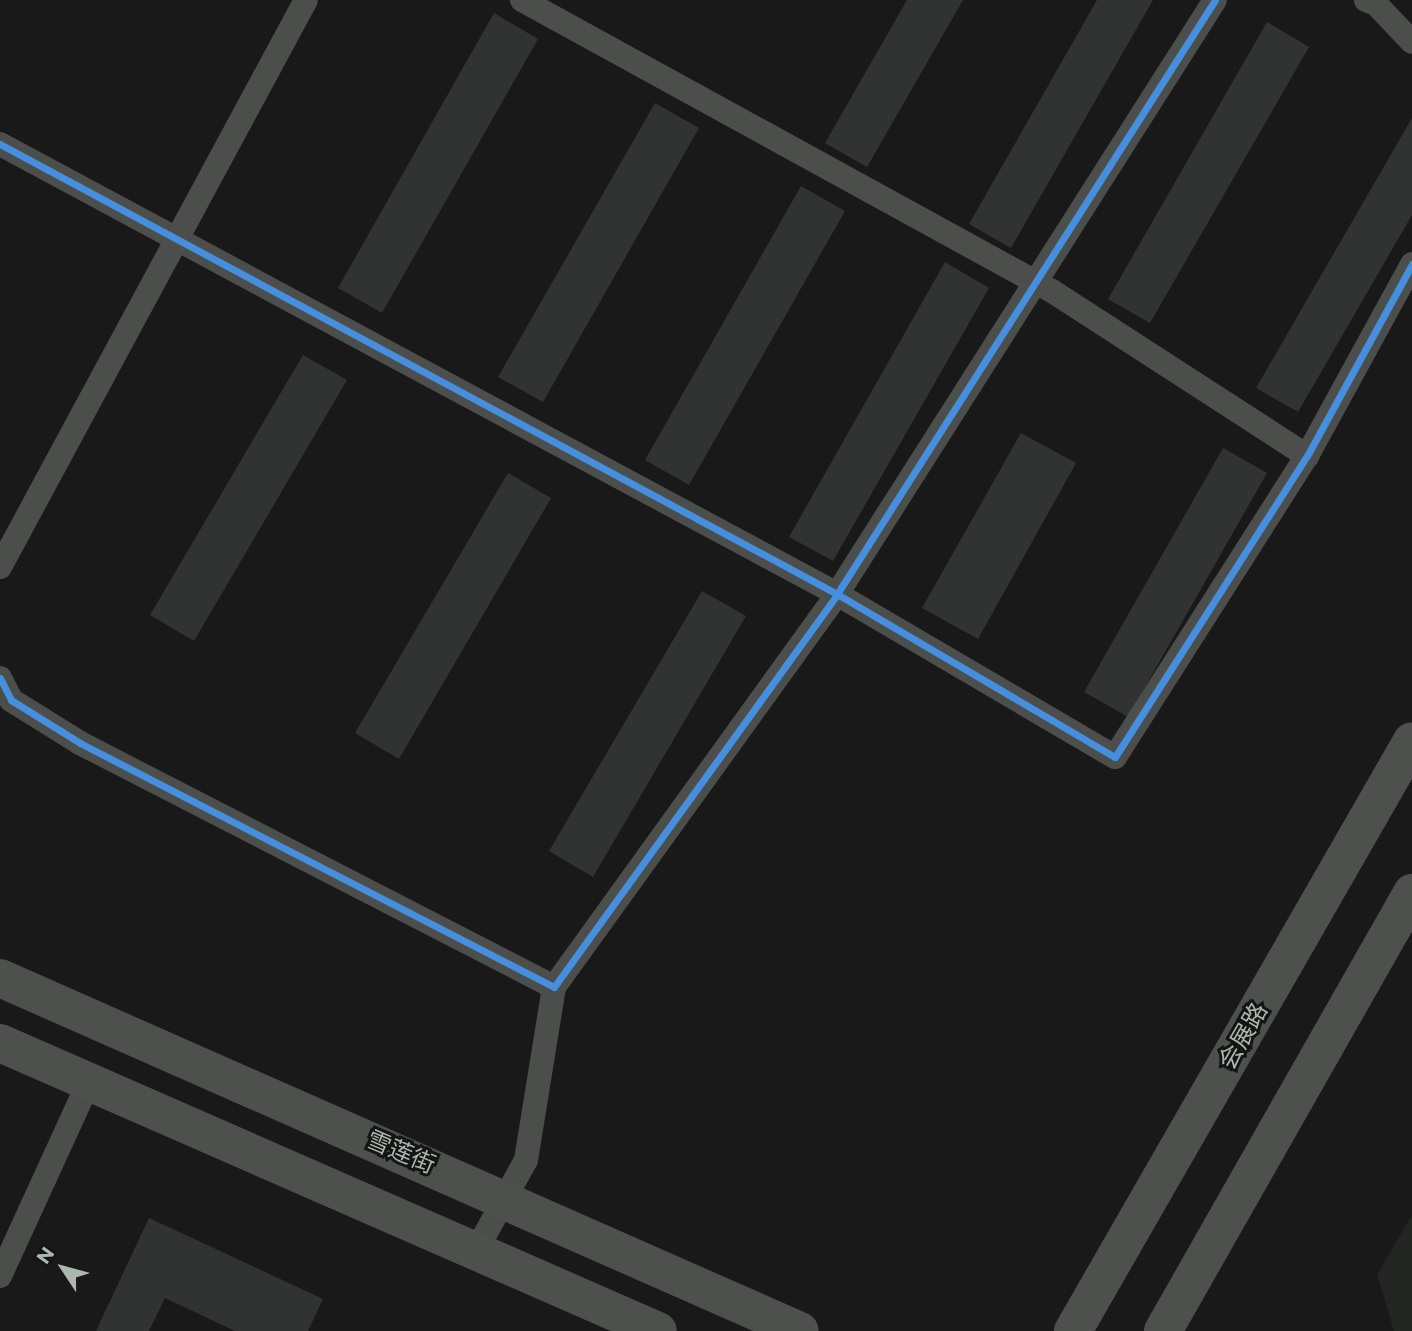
<!DOCTYPE html>
<html>
<head>
<meta charset="utf-8">
<style>
	body { margin:0 }
	#map { position:relative; width:1412px; height:1331px; overflow:hidden; background:#191919; font-family:Montserrat,"Noto Sans SC",sans-serif }
	div>[style] { position:absolute }
	.built>* { inset:0; background:#232523 }
	.building>* { inset:0; background:#313332 }
	.street>* { height:24px; margin:-12px; padding:0 12px; transform-origin:12px; border-radius:12px; background:#4b4e4b }
	.primary>* { height:38px; margin:-19px; padding:0 19px; transform-origin:19px; border-radius:19px; background:#4e504e }
	.cycleway>* { height:7px; margin:-3.5px; padding:0 3.5px; transform-origin:3.5px; border-radius:3.5px; background:#468fdf }
	span { translate:-50% -50%; white-space:nowrap; text-align:center; line-height:1.15; -webkit-text-stroke:6px #131514; paint-order:stroke }
	.street-label { font-size:24px; color:#acb8ae }
	.north { position:absolute; left:28px; top:1233px; width:70px; height:70px; -webkit-text-stroke:5px #131514; paint-order:stroke; rotate:306deg; font-size:19px; font-weight:700; line-height:28px; text-align:center; color:#acb8ae }
	.north::after { content:''; display:block; margin:auto; width:24px; height:32px; background:#acb8ae; clip-path:polygon(50% 0,100% 100%,50% 72%,0 100%) }
</style>
</head>
<body>
<div id="map">
	<div class="built">
		<i style="clip-path:polygon(1412px 1215px,1412px 1331px,1394px 1331px,1377px 1275px)"></i>
	</div>
	<div class="building">
		<i style="clip-path:polygon(907px 0,963px 0,867px 167px,825px 143px)"></i>
		<i style="clip-path:polygon(1097px 0,1153px 0,1011px 248px,969px 224px)"></i>
		<i style="clip-path:polygon(494px 13px,538px 39px,382px 313px,338px 288px)"></i>
		<i style="clip-path:polygon(1267px 22px,1309px 47px,1150px 323px,1108px 299px)"></i>
		<i style="clip-path:polygon(655px 103px,699px 128px,543px 402px,498px 377px)"></i>
		<i style="clip-path:polygon(1412px 118px,1412px 215px,1298px 412px,1256px 388px)"></i>
		<i style="clip-path:polygon(801px 186px,845px 211px,689px 485px,645px 460px)"></i>
		<i style="clip-path:polygon(945px 262px,989px 288px,833px 561px,789px 537px)"></i>
		<i style="clip-path:polygon(303px 355px,347px 380px,194px 641px,150px 615px)"></i>
		<i style="clip-path:polygon(1021px 433px,1076px 463px,978px 639px,922px 608px)"></i>
		<i style="clip-path:polygon(1223px 448px,1267px 473px,1128px 717px,1084px 692px)"></i>
		<i style="clip-path:polygon(508px 473px,551px 498px,399px 759px,355px 733px)"></i>
		<i style="clip-path:polygon(702px 591px,746px 616px,593px 877px,549px 851px)"></i>
		<i style="clip-path:polygon(149px 1218px,323px 1299px,308px 1331px,235px 1331px,165px 1298px,149px 1331px,96px 1331px)"></i>
	</div>
	<div class="street">
		<i style="left:522px;top:0;width:605px;rotate:28.77deg"></i>
		<i style="left:1052px;top:291px;width:304px;rotate:32.9deg"></i>
		<i style="left:1366px;top:0;width:11px;rotate:22deg"></i>
		<i style="left:1376px;top:4px;width:52px;rotate:46.5deg"></i>
		<i style="left:0;top:144px;width:950px;rotate:28.26deg"></i>
		<i style="left:837px;top:594px;width:322px;rotate:30.4deg"></i>
		<i style="left:1115px;top:757px;width:357px;rotate:-57.5deg"></i>
		<i style="left:1307px;top:456px;width:219px;rotate:-61.3deg"></i>
		<i style="left:0;top:567px;width:644px;rotate:-61.65deg"></i>
		<i style="left:0;top:678px;width:25px;rotate:63deg"></i>
		<i style="left:11px;top:700px;width:81px;rotate:31.9deg"></i>
		<i style="left:80px;top:743px;width:533px;rotate:27.24deg"></i>
		<i style="left:554px;top:987px;width:484px;rotate:-54.2deg"></i>
		<i style="left:837px;top:594px;width:704px;rotate:-57.53deg"></i>
		<i style="left:477px;top:1249px;width:102px;rotate:-61.2deg"></i>
		<i style="left:526px;top:1160px;width:175px;rotate:-80.8deg"></i>
		<i style="left:0;top:1276px;width:211px;rotate:-65.4deg"></i>
	</div>
	<div class="primary">
		<i style="left:0;top:978px;width:874px;rotate:23.81deg"></i>
		<i style="left:0;top:1043px;width:718px;rotate:23.64deg"></i>
		<i style="left:1073px;top:1331px;width:680px;rotate:-60.12deg"></i>
		<i style="left:1163px;top:1331px;width:504px;rotate:-60.38deg"></i>
	</div>
	<div class="cycleway">
		<i style="left:0;top:144px;width:950px;rotate:28.26deg"></i>
		<i style="left:837px;top:594px;width:322px;rotate:30.4deg"></i>
		<i style="left:1115px;top:757px;width:357px;rotate:-57.5deg"></i>
		<i style="left:1307px;top:456px;width:219px;rotate:-61.3deg"></i>
		<i style="left:0;top:678px;width:25px;rotate:63deg"></i>
		<i style="left:11px;top:700px;width:81px;rotate:31.9deg"></i>
		<i style="left:80px;top:743px;width:533px;rotate:27.24deg"></i>
		<i style="left:554px;top:987px;width:484px;rotate:-54.2deg"></i>
		<i style="left:837px;top:594px;width:704px;rotate:-57.53deg"></i>
	</div>
	<div class="street-label">
		<span style="left:1243px;top:1036px;rotate:-60deg">会展路</span>
		<span style="left:401px;top:1152px;rotate:23deg">雪莲街</span>
	</div>
	<div class="north">N</div>
</div>
</body>
</html>
